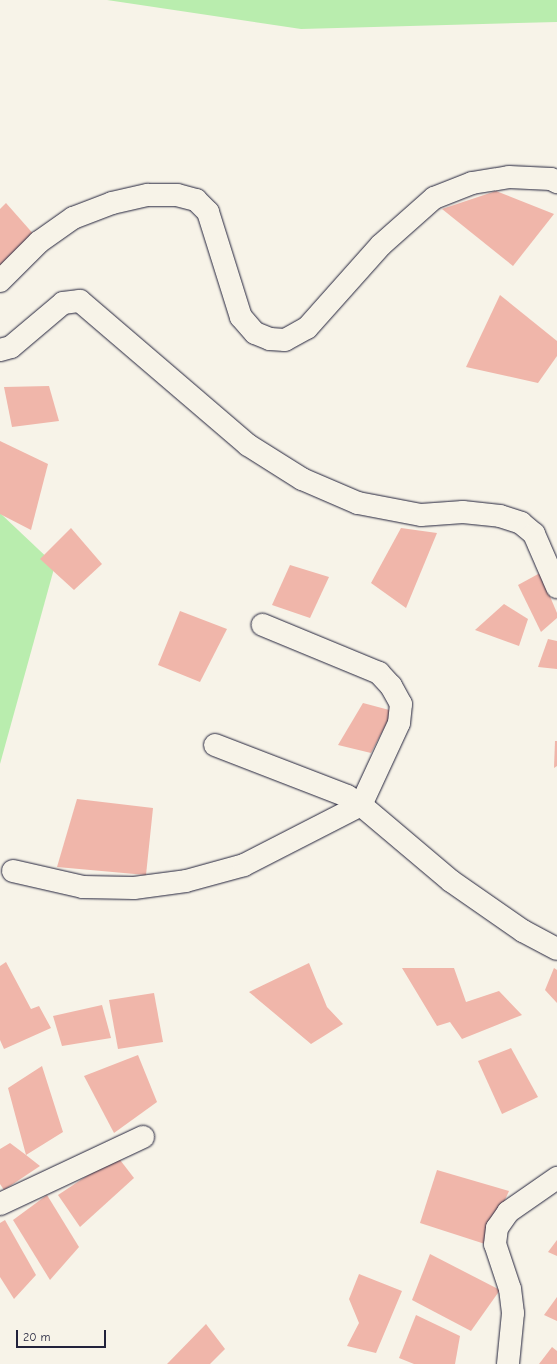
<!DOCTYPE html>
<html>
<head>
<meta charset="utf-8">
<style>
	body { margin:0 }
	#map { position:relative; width:557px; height:1364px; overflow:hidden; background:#f7f3e8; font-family:"Comic Neue",sans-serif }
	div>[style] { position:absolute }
	.green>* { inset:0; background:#b9edae }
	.building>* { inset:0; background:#f0b6aa }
	.roads { filter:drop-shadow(0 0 1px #22223b) drop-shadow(0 0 1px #22223b) }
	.minor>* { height:22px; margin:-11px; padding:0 11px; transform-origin:11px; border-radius:11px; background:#f7f3e8 }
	span { translate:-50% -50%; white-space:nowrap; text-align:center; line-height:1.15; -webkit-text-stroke:3.5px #f7f3e8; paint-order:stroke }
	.scale { position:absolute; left:16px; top:1330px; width:90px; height:18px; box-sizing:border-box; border:2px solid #22223b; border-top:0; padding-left:5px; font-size:12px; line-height:14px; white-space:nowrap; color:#22223b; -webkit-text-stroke:3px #f7f3e8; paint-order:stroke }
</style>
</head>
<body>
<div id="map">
	<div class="green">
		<i style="clip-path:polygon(107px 0,557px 0,557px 22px,301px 29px)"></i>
		<i style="clip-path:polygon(0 513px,55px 565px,0 764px)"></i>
	</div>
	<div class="building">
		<i style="clip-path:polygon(496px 191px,554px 214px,513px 266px,442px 209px)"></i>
		<i style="clip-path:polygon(6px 203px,36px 237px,0 272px,0 209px)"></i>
		<i style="clip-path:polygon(500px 295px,557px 341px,557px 356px,538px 383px,466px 367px)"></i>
		<i style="clip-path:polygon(49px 386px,59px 421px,12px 427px,4px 387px)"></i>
		<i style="clip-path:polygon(0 441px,48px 464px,31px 530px,0 514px)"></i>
		<i style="clip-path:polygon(71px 528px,102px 564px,74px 590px,40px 559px)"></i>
		<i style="clip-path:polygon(401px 528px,437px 533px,406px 608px,371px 583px)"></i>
		<i style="clip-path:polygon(290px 565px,329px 577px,310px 618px,272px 605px)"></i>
		<i style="clip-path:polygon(540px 573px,557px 613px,557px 618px,541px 632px,518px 585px)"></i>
		<i style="clip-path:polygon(504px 604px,528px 619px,519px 646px,475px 630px)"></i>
		<i style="clip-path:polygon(180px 611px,227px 629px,200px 682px,158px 665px)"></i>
		<i style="clip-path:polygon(548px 639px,557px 641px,557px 669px,538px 667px)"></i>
		<i style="clip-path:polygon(363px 703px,393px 711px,371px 753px,338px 745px)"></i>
		<i style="clip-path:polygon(555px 741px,557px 741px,557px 766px,554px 768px)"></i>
		<i style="clip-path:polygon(77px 799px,153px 808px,146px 875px,57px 867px)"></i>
		<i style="clip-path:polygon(6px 962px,31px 1009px,39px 1006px,51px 1028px,4px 1049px,0 1040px,0 966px)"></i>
		<i style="clip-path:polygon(309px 963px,327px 1007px,343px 1024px,311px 1044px,249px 992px)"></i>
		<i style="clip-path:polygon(402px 968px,454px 968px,466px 1002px,499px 991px,522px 1015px,462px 1039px,450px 1022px,437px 1026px)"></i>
		<i style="clip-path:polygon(554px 968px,557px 970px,557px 1003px,545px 990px)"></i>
		<i style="clip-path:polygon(154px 993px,163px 1042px,118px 1049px,109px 1000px)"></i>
		<i style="clip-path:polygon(102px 1005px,111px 1038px,62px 1046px,53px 1016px)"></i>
		<i style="clip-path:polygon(511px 1048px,538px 1097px,502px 1114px,478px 1061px)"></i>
		<i style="clip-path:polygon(138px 1055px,157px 1102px,114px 1133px,84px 1076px)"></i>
		<i style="clip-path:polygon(42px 1066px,63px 1132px,26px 1155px,40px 1166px,4px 1190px,0 1184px,0 1149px,10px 1143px,26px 1155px,8px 1088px)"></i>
		<i style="clip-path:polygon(117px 1156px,134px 1178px,80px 1227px,58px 1195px)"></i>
		<i style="clip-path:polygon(437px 1170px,509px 1191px,485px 1244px,420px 1223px)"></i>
		<i style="clip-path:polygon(47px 1195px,79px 1247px,50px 1280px,13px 1220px)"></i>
		<i style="clip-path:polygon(5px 1220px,36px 1275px,14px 1299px,0 1277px,0 1223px)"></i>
		<i style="clip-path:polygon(557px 1240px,557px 1256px,548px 1252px)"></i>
		<i style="clip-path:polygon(430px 1254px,500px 1290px,471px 1331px,412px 1300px)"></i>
		<i style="clip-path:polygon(359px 1274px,402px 1291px,376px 1353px,347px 1346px,359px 1323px,349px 1299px)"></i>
		<i style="clip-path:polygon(557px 1297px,557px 1321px,544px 1315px)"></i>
		<i style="clip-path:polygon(416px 1315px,460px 1336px,455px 1364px,414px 1364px,399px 1358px)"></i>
		<i style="clip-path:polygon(206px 1324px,225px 1349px,210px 1364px,167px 1364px)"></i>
		<i style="clip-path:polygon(552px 1347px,557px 1351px,557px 1364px,539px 1364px)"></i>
	</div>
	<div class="roads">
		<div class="minor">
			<i style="left:0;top:281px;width:55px;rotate:-45deg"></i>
			<i style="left:39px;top:242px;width:42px;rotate:-35.2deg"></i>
			<i style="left:73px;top:218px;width:42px;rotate:-21deg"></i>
			<i style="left:112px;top:203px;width:37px;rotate:-13deg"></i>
			<i style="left:148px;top:195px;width:29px"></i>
			<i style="left:177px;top:195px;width:20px;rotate:15deg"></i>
			<i style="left:196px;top:200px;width:17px;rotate:45deg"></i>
			<i style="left:208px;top:212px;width:110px;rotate:72.6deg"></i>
			<i style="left:241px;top:317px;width:21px;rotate:49deg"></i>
			<i style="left:255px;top:333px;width:16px;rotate:22deg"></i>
			<i style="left:270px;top:339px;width:15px;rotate:4deg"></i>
			<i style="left:285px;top:340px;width:25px;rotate:-29deg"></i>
			<i style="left:307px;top:328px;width:111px;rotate:-48.3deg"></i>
			<i style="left:381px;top:245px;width:71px;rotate:-41.6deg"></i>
			<i style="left:434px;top:198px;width:41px;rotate:-21.5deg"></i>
			<i style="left:472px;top:183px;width:37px;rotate:-9deg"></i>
			<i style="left:509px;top:177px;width:42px;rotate:2.7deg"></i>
			<i style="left:551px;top:179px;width:7px;rotate:27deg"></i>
			<i style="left:0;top:350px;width:11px;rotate:-15deg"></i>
			<i style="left:11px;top:347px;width:68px;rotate:-40.2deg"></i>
			<i style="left:63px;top:303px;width:17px;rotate:-7deg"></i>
			<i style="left:80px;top:301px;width:221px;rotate:40.6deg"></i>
			<i style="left:248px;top:445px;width:64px;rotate:32.2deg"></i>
			<i style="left:302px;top:479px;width:61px;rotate:23.2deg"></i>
			<i style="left:358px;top:503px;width:64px;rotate:10.8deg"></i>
			<i style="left:421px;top:515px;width:42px;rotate:-4.1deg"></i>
			<i style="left:463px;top:512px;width:37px;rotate:6deg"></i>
			<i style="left:500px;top:516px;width:22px;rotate:18deg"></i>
			<i style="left:521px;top:523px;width:17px;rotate:40deg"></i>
			<i style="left:534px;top:534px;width:58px;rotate:66.5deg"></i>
			<i style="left:215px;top:745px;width:142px;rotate:21.1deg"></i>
			<i style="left:347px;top:796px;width:17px;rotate:33deg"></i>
			<i style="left:361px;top:805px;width:118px;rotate:40.2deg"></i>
			<i style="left:451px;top:881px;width:88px;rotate:34.8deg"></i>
			<i style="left:523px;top:931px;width:38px;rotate:28deg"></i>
			<i style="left:13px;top:871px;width:72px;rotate:12.9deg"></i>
			<i style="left:83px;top:887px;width:51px;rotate:1.1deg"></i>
			<i style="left:134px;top:888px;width:52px;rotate:-7.7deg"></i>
			<i style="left:186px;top:881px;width:60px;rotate:-15.4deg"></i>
			<i style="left:244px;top:865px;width:131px;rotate:-27.1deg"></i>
			<i style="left:361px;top:805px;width:90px;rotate:-65.1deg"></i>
			<i style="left:399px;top:723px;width:19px;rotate:-84deg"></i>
			<i style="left:401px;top:704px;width:21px;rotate:-119deg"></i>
			<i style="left:391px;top:686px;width:18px;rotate:-133deg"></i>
			<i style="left:379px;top:673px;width:126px;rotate:-157.5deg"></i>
			<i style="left:0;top:1204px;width:158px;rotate:-25.1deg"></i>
			<i style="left:508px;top:1364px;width:51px;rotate:-84.4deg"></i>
			<i style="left:513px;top:1313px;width:24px;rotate:-97deg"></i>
			<i style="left:510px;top:1289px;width:47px;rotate:-108.4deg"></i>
			<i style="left:495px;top:1244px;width:16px;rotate:-83deg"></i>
			<i style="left:497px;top:1228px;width:19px;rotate:-55deg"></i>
			<i style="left:508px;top:1212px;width:60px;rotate:-34.8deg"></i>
		</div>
	</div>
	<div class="scale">20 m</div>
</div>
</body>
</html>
